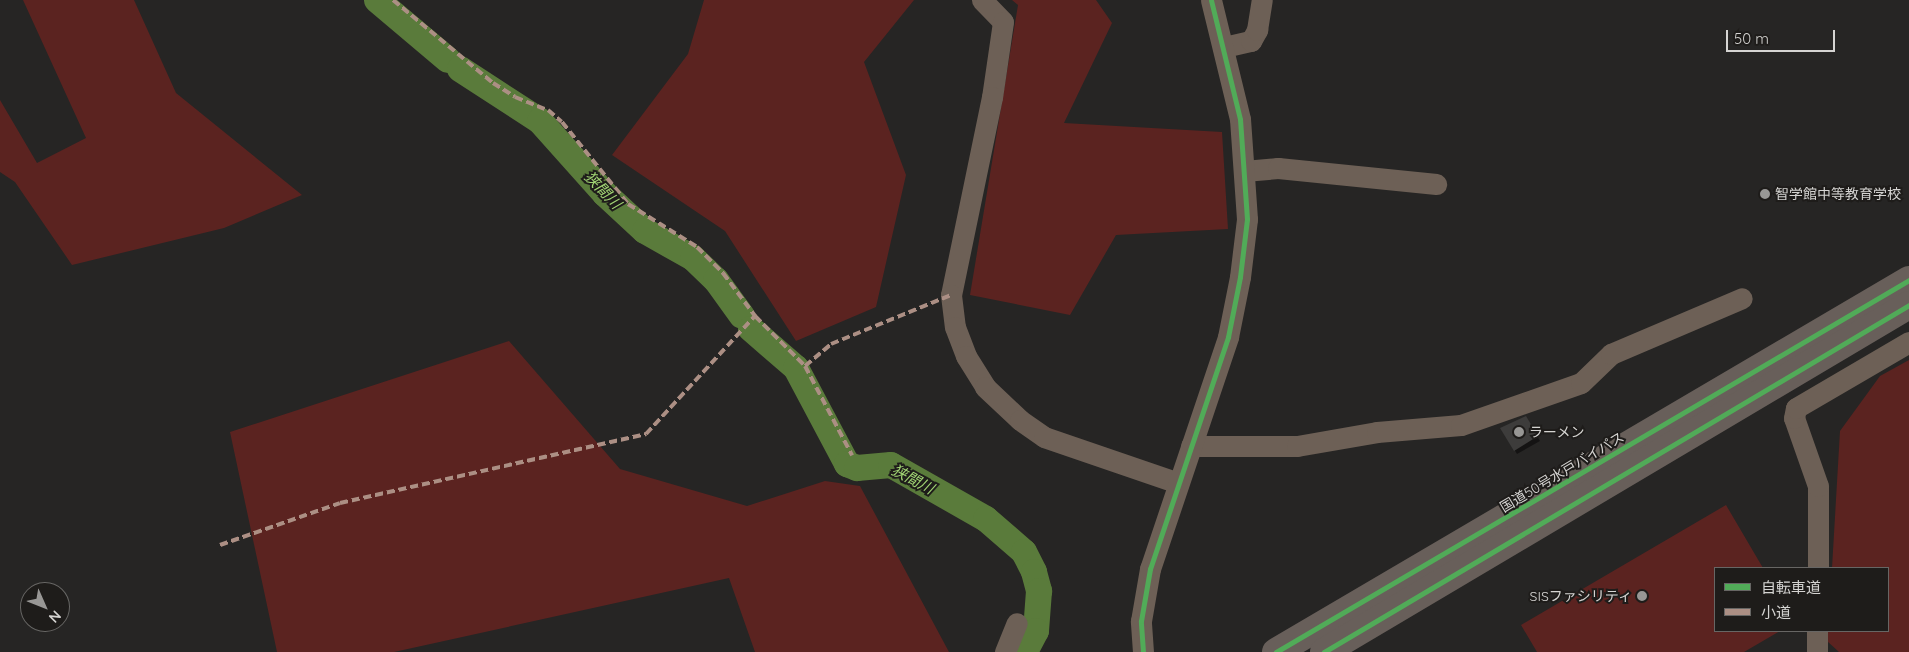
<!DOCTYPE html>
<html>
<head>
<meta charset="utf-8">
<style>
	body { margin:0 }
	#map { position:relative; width:1909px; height:652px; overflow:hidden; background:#262524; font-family:Quicksand,"Noto Sans JP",sans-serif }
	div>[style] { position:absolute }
	.green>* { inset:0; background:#5b2320 }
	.shadow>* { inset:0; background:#0007 }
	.river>* { height:26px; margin:-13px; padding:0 13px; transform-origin:13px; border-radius:13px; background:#5a7b3b }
	.building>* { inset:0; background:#3d3c3b }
	.minor>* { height:21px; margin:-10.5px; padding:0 10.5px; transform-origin:10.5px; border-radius:10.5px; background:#6d6056 }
	.highway>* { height:28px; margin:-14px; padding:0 14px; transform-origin:14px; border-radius:14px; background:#685f5a }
	.quiet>* { height:4px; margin-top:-2px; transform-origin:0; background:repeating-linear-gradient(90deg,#ac8f84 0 8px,transparent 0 12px) }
	.cycleway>* { height:5px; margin:-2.5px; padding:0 2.5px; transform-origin:2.5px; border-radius:2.5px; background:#51ab58 }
	.dots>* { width:14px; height:14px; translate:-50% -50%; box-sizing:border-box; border:2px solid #1e1c1a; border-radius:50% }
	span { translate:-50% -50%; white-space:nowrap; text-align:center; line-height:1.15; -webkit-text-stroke:4px #1e1c1a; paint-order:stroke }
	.poi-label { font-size:14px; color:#d5d4d2 }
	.left { translate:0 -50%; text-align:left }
	.right { translate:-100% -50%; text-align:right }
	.street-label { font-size:14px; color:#d5d4d2 }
	.water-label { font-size:15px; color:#a0d373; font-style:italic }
	.legend { position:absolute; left:1714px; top:567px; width:175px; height:65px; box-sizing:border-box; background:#1e1c1a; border:1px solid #676664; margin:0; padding:6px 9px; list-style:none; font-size:15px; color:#d5d4d2 }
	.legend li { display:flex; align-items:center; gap:10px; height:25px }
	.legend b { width:25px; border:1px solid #676664 }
	.north { position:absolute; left:20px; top:582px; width:50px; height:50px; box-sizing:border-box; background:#1e1c1a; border:1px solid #676664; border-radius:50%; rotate:134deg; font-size:14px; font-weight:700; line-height:20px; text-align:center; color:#d5d4d2 }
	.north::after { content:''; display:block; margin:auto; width:18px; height:22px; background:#989795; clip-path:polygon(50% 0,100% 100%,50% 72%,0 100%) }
	.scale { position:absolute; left:1726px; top:30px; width:109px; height:22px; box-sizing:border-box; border:2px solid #d5d4d2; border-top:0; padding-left:6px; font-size:15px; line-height:18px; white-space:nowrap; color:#d5d4d2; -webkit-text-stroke:4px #1e1c1a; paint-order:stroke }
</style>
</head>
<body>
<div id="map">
	<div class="green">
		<i style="clip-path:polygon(23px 0,134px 0,176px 93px,302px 195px,224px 228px,72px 265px,15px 182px,0 172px,0 100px,37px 163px,86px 138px)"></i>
		<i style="clip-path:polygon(704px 0,914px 0,864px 62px,906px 175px,876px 307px,796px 341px,725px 231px,612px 155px,688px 54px)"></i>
		<i style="clip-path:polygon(1012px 0,1096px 0,1112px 23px,1064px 123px,1222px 132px,1228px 229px,1116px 235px,1070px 315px,970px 295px,1018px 5px)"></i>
		<i style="clip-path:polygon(509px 341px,620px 469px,747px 506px,825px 481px,860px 486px,949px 652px,755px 652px,729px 578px,394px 652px,277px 652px,230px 432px)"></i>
		<i style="clip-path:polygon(1909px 360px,1909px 652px,1839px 652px,1827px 641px,1828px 631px,1888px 631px,1888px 568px,1832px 568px,1840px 431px,1880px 376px)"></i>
		<i style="clip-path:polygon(1726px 505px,1763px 568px,1715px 568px,1715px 631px,1780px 631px,1744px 652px,1537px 652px,1521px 625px)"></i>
	</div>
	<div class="shadow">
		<i style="clip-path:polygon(1526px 417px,1540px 441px,1517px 454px,1502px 429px)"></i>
	</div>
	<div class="river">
		<i style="left:377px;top:0;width:93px;rotate:40.2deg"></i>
		<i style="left:460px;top:69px;width:95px;rotate:33deg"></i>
		<i style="left:540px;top:121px;width:98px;rotate:48.3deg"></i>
		<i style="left:605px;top:194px;width:54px;rotate:42.8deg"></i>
		<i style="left:645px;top:231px;width:55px;rotate:29.4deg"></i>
		<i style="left:693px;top:258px;width:32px;rotate:44deg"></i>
		<i style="left:716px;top:280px;width:44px;rotate:54.2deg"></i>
		<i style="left:751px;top:329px;width:60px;rotate:40.9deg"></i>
		<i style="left:796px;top:368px;width:109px;rotate:62deg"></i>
		<i style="left:847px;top:464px;width:11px;rotate:22deg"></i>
		<i style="left:857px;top:468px;width:34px;rotate:-5deg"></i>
		<i style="left:891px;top:465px;width:109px;rotate:29.6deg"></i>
		<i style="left:986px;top:519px;width:50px;rotate:41deg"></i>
		<i style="left:1024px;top:552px;width:22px;rotate:63deg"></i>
		<i style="left:1034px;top:572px;width:20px;rotate:75deg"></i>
		<i style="left:1039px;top:591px;width:40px;rotate:94.3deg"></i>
		<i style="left:1036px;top:631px;width:24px;rotate:118deg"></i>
	</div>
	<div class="building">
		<i style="clip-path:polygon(1526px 416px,1538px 436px,1514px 451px,1500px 428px)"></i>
	</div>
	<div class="minor">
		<i style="left:982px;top:0;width:30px;rotate:46deg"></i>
		<i style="left:1003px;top:22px;width:76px;rotate:98.3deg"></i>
		<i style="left:992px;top:97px;width:202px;rotate:101.7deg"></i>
		<i style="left:951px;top:295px;width:32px;rotate:83deg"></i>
		<i style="left:955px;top:327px;width:31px;rotate:69deg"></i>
		<i style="left:966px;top:356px;width:36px;rotate:58deg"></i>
		<i style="left:985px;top:387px;width:48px;rotate:43.3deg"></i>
		<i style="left:1020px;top:420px;width:29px;rotate:35deg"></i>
		<i style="left:1044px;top:437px;width:142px;rotate:18.9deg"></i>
		<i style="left:1224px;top:47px;width:28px;rotate:-13deg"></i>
		<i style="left:1251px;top:41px;width:13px;rotate:-61deg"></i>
		<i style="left:1257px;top:30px;width:30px;rotate:-81deg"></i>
		<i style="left:1244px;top:171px;width:34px;rotate:-5deg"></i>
		<i style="left:1278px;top:168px;width:159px;rotate:5.8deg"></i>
		<i style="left:1191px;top:446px;width:106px"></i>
		<i style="left:1297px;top:446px;width:81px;rotate:-9.9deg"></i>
		<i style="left:1377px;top:432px;width:84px;rotate:-4.8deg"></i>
		<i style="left:1461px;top:425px;width:127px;rotate:-19.3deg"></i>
		<i style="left:1581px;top:383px;width:42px;rotate:-44deg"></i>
		<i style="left:1611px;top:354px;width:142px;rotate:-23.1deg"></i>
		<i style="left:1818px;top:568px;width:82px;rotate:-90deg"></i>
		<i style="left:1818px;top:486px;width:72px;rotate:-109.4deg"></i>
		<i style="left:1794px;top:418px;width:10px;rotate:-79deg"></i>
		<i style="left:1796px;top:408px;width:131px;rotate:-30.3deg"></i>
		<i style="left:1005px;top:652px;width:31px;rotate:-68deg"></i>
		<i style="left:1143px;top:652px;width:31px;rotate:-94deg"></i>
		<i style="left:1141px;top:621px;width:53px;rotate:-80.2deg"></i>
		<i style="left:1150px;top:569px;width:245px;rotate:-71.4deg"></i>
		<i style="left:1228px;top:337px;width:61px;rotate:-78.7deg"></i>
		<i style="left:1240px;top:277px;width:58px;rotate:-83.1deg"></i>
		<i style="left:1247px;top:219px;width:100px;rotate:-94deg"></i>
		<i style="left:1240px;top:119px;width:122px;rotate:-103.7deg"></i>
		<i style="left:1817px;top:652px;width:21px;rotate:-90deg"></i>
	</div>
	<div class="highway">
		<i style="left:1276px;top:652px;width:734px;rotate:-30.44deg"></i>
		<i style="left:1324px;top:652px;width:680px;rotate:-30.67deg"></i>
	</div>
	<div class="quiet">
		<i style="left:393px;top:0;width:130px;rotate:39.7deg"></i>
		<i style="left:493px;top:83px;width:26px;rotate:32deg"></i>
		<i style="left:515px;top:97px;width:35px;rotate:22deg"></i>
		<i style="left:548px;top:110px;width:18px;rotate:41deg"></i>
		<i style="left:562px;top:122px;width:105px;rotate:51.2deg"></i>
		<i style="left:628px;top:204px;width:81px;rotate:31.9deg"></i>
		<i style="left:697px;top:247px;width:37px;rotate:45deg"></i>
		<i style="left:723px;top:273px;width:54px;rotate:53.3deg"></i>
		<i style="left:755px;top:316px;width:71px;rotate:45deg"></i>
		<i style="left:805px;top:366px;width:101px;rotate:62.2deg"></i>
		<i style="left:805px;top:366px;width:34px;rotate:-40deg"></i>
		<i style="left:831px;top:344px;width:130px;rotate:-22.2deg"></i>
		<i style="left:220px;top:545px;width:127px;rotate:-19.3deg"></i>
		<i style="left:340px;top:503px;width:314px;rotate:-12.7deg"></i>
		<i style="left:646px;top:434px;width:161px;rotate:-47.3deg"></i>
	</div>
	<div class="cycleway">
		<i style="left:1143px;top:652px;width:31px;rotate:-94deg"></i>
		<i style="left:1141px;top:621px;width:53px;rotate:-80.2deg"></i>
		<i style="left:1150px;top:569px;width:245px;rotate:-71.4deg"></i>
		<i style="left:1228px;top:337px;width:61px;rotate:-78.7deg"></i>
		<i style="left:1240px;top:277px;width:58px;rotate:-83.1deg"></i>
		<i style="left:1247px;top:219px;width:100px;rotate:-94deg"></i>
		<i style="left:1240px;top:119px;width:122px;rotate:-103.7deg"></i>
		<i style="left:1276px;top:652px;width:734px;rotate:-30.44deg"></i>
		<i style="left:1324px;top:652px;width:680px;rotate:-30.67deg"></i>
	</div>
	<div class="dots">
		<i style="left:1765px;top:194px;background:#989795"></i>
		<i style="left:1519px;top:432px;background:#989795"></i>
		<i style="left:1642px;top:596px;background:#989795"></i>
	</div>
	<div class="poi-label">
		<span class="left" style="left:1775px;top:194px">智学館中等教育学校</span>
		<span class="left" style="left:1529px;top:432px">ラーメン</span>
		<span class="right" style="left:1632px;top:596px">SISファシリティ</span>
	</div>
	<div class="street-label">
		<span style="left:1562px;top:472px;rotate:-31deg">国道50号水戸バイパス</span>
	</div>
	<div class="water-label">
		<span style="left:603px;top:190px;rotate:46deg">狭間川</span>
		<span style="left:913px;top:479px;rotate:28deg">狭間川</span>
	</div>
	<ul class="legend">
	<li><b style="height:6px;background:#51ab58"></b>自転車道</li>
	<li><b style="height:6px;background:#ac8f84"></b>小道</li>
	</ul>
	<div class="north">N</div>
	<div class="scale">50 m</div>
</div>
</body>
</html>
